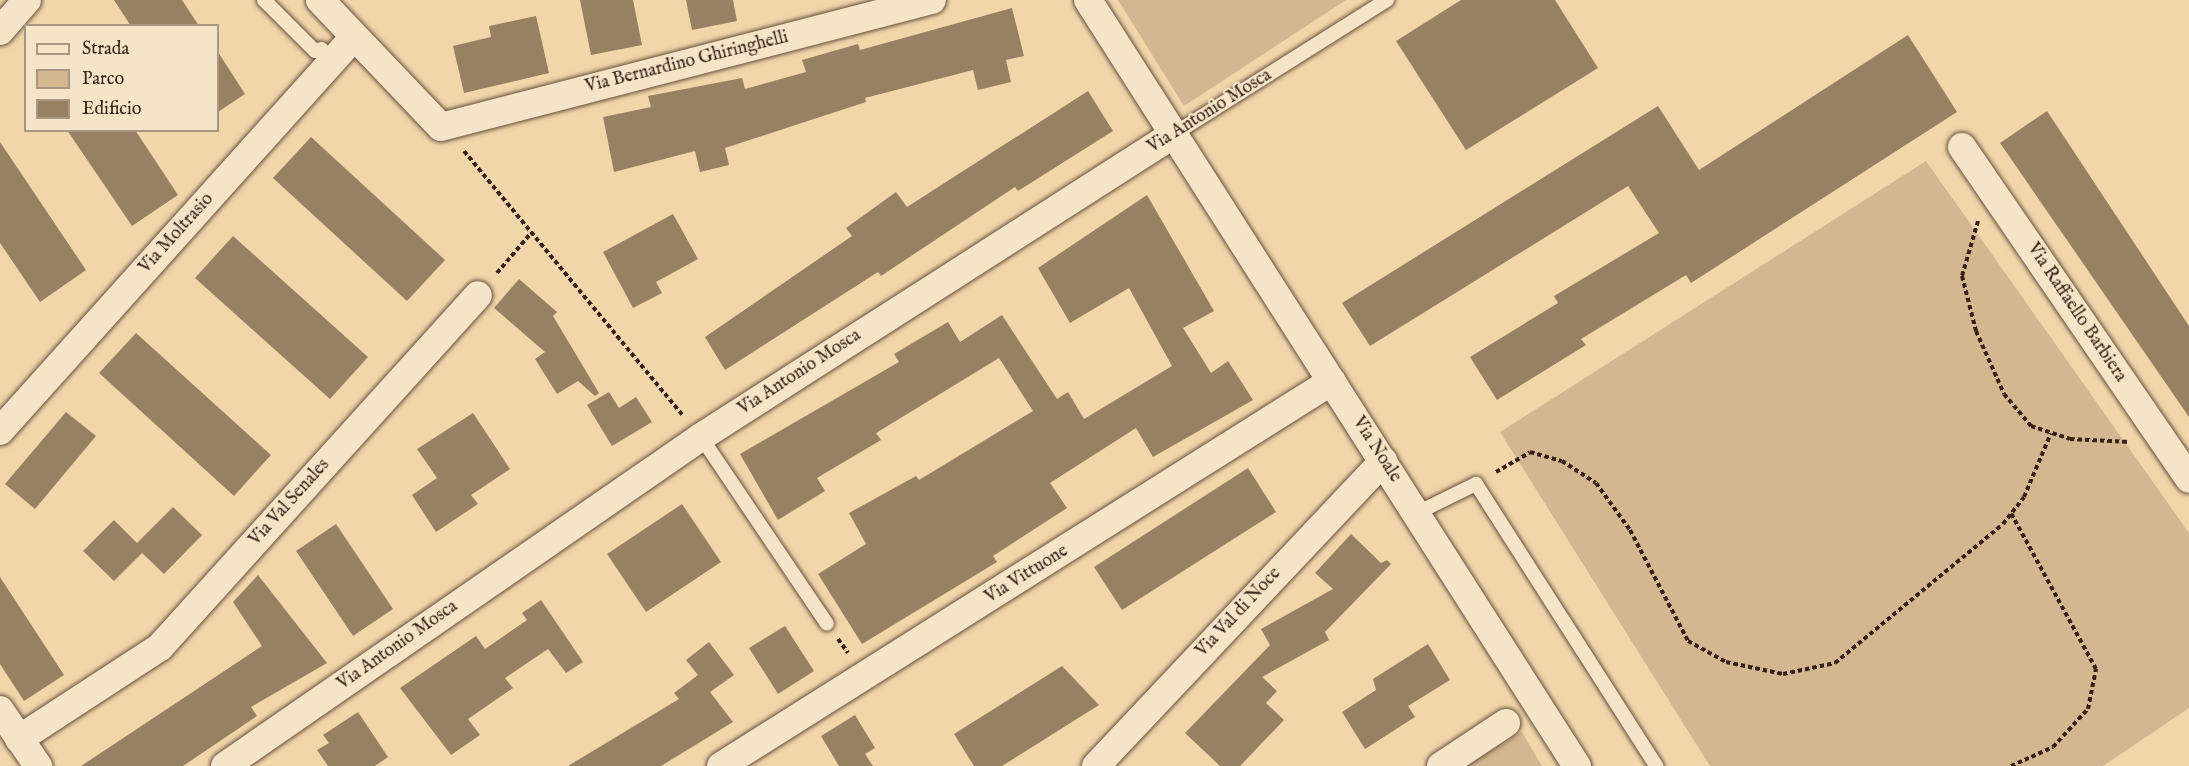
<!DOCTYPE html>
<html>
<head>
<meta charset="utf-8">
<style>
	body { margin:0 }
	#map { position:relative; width:2189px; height:766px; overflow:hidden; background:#f1d6aa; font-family:"IM FELL English",serif }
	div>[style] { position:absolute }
	.green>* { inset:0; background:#d2b791 }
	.building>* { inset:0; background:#988063 }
	.path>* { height:4px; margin-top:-2px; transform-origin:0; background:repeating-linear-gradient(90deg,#382217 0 4.5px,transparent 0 7.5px) }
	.roads { filter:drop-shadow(0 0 2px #664f3c) drop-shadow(0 0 2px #664f3c) }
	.lane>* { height:14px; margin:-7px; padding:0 7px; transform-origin:7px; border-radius:7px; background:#f6e4c8 }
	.street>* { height:28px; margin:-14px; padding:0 14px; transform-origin:14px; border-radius:14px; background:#f6e4c8 }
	span { translate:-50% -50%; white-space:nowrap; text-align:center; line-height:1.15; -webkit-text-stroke:4.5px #f6e4c8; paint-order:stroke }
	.street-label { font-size:18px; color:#382217 }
	.legend { position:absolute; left:24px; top:24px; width:195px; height:108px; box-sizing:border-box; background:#f6e4c8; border:2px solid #aa9681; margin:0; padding:8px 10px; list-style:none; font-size:18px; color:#382217 }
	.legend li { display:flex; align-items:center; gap:12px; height:30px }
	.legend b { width:30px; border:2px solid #aa9681 }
</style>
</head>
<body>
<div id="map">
	<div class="green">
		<i style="clip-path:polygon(1118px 0,1346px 0,1184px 106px)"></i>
		<i style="clip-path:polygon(1926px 161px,2189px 533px,2189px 708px,2103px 766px,1710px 766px,1500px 432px)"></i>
		<i style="clip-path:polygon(1522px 732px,1542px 766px,1467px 766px)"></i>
	</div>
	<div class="building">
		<i style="clip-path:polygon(114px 0,182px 0,199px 26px,131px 26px)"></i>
		<i style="clip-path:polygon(580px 0,633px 0,642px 45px,591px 55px)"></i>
		<i style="clip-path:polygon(686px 0,733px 0,737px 21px,692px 30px)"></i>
		<i style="clip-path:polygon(1461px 0,1555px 0,1598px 68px,1466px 150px,1396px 41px)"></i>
		<i style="clip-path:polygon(1012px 8px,1024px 56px,1006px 60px,1011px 82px,978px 90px,973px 70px,865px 98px,866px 102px,725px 148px,729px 165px,700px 172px,695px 151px,614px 172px,603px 117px,651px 107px,648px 96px,742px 78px,745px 89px,806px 72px,802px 60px,858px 44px,860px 50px)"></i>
		<i style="clip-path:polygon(536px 16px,549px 73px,464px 93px,453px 46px,491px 37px,489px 26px)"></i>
		<i style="clip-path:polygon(1908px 35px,1957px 112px,1691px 283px,1686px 275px,1581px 339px,1586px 345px,1497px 400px,1470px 357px,1558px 303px,1554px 296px,1659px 233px,1628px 186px,1370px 346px,1342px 303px,1658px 106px,1699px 170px)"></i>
		<i style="clip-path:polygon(218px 52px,245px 94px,218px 112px)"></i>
		<i style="clip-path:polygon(1088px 91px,1113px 131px,1018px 191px,1015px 187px,881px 276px,878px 272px,725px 370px,705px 337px,852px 236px,846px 228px,896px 192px,907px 207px)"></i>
		<i style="clip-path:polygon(2047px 111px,2189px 326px,2189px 417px,2000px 143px)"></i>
		<i style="clip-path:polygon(67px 130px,135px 130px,178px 195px,132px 226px)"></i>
		<i style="clip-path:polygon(311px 137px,445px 260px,407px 301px,273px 178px)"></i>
		<i style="clip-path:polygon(0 142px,86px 270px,40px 302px,0 243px)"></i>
		<i style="clip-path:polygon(1147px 195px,1214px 311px,1183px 328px,1211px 373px,1228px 361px,1253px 400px,1153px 457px,1136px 428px,1050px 483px,1067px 508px,993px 556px,997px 562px,862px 644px,818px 574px,866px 544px,849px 513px,916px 476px,919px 480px,1033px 411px,999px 358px,876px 433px,881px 440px,817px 478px,825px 491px,778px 520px,740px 454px,899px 362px,894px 354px,948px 322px,960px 342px,1002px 315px,1057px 399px,1068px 392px,1084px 419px,1172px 366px,1129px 288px,1070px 323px,1038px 268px)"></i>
		<i style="clip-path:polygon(673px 214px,698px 259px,656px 282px,662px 293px,633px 308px,603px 252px)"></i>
		<i style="clip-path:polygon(233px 236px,368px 357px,330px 399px,195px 278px)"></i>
		<i style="clip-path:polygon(519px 279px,557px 312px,553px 316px,599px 393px,595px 396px,578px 381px,557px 394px,535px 359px,545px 352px,494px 308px)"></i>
		<i style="clip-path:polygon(136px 333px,271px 455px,234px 496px,99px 373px)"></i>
		<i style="clip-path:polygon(609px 392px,619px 408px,636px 397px,652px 422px,612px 446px,587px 405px)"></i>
		<i style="clip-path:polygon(66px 412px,96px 436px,35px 509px,5px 484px)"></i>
		<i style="clip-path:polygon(473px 413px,510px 469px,471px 495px,478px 504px,436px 532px,412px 495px,437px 478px,417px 449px)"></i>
		<i style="clip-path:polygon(1248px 468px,1276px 512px,1122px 610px,1094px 567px)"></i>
		<i style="clip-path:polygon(682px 504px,721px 562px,646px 612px,607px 554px)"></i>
		<i style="clip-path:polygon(173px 507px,202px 535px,164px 574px,142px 553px,114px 581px,83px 551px,114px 520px,137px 543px)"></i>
		<i style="clip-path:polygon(336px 524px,393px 609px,353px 636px,296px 551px)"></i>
		<i style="clip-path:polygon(1351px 534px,1381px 563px,1387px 560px,1391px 564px,1325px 632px,1329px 640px,1262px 677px,1277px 691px,1266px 703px,1284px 720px,1240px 766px,1220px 766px,1185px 733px,1270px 645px,1261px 629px,1333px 589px,1315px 573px)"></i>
		<i style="clip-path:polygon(258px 575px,327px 663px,251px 707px,257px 716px,183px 766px,81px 766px,262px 646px,233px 602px)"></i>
		<i style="clip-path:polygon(0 577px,64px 675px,24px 701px,0 664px)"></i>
		<i style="clip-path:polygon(541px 600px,583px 662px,566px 673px,548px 649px,505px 678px,513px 688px,468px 719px,480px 735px,451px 755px,400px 688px,476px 636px,485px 649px,527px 620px,522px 613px)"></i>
		<i style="clip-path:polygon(785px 626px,814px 671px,778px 694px,749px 648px)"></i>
		<i style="clip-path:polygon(709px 642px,734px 675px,710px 692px,733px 722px,661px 766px,568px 766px,679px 699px,674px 693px,698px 675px,686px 660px)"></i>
		<i style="clip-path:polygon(1428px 644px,1450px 680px,1408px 706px,1415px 717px,1365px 749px,1342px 712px,1376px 690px,1373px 679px)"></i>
		<i style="clip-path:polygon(1062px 666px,1099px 705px,1002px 766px,974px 766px,954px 734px)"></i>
		<i style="clip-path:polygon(358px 712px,388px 757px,375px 766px,328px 766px,317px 750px,329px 743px,323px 735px)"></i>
		<i style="clip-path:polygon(855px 715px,875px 748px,865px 754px,873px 766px,839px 766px,821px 736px)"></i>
	</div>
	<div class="path">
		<i style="left:464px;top:151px;width:344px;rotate:50.4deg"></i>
		<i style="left:1978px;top:221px;width:57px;rotate:106.2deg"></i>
		<i style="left:1962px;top:276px;width:57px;rotate:75.7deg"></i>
		<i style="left:1976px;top:331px;width:69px;rotate:66deg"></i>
		<i style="left:2004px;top:394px;width:42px;rotate:49.8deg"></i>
		<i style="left:2031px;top:426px;width:41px;rotate:18.4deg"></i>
		<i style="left:2070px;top:439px;width:60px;rotate:2.9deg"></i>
		<i style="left:497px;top:273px;width:52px;rotate:-49.6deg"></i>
		<i style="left:1496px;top:472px;width:39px;rotate:-30deg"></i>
		<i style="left:1530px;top:452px;width:33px;rotate:16deg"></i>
		<i style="left:1562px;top:461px;width:40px;rotate:32.9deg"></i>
		<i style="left:1596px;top:483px;width:58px;rotate:54.1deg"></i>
		<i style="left:1630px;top:530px;width:125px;rotate:62.4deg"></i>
		<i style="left:1688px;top:641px;width:43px;rotate:28.9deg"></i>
		<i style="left:1726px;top:662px;width:58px;rotate:11.9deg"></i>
		<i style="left:1783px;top:674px;width:53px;rotate:-11.9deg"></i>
		<i style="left:1835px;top:663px;width:218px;rotate:-39.6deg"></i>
		<i style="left:2003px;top:524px;width:34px;rotate:-52deg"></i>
		<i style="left:2024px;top:497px;width:69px;rotate:-67.1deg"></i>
		<i style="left:838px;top:639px;width:17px;rotate:54deg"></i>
		<i style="left:2011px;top:766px;width:46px;rotate:-24.3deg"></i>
		<i style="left:2053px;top:747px;width:52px;rotate:-47.4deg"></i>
		<i style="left:2088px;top:709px;width:41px;rotate:-78.7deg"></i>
		<i style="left:2096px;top:669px;width:178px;rotate:-118.6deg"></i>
	</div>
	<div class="roads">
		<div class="lane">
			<i style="left:264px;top:0;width:72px;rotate:45deg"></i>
			<i style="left:315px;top:51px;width:7px;rotate:-16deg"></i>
			<i style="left:1174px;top:134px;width:252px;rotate:-32.2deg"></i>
			<i style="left:701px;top:437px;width:225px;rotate:56deg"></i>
			<i style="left:1417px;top:513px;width:66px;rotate:-26.2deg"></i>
			<i style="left:1476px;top:484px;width:335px;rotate:57.4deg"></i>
		</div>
		<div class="street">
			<i style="left:320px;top:0;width:175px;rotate:46.4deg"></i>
			<i style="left:441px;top:127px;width:507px;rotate:-14.5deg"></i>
			<i style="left:1088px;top:0;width:909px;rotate:57.45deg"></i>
			<i style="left:0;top:31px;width:41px;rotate:-48.9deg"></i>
			<i style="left:1962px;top:147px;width:402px;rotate:55.6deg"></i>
			<i style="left:0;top:431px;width:530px;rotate:-48.06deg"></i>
			<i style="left:0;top:710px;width:68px;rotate:55.8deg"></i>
			<i style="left:19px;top:739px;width:168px;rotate:-33.1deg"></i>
			<i style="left:160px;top:647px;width:474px;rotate:-47.9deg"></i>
			<i style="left:225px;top:766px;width:579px;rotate:-34.65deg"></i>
			<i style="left:701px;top:437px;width:562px;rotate:-32.64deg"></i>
			<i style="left:721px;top:766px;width:722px;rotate:-32.22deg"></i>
			<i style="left:1096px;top:766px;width:419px;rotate:-46.7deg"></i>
			<i style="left:1441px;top:766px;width:78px;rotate:-33.5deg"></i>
		</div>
	</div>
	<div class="street-label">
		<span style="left:687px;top:63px;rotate:-14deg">Via Bernardino Ghiringhelli</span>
		<span style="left:1210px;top:112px;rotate:-32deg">Via Antonio Mosca</span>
		<span style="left:177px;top:234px;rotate:-48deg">Via Moltrasio</span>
		<span style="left:2076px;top:313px;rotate:56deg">Via Raffaello Barbiera</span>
		<span style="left:800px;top:373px;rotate:-33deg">Via Antonio Mosca</span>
		<span style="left:1376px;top:450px;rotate:57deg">Via Noale</span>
		<span style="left:290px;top:503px;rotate:-48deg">Via Val Senales</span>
		<span style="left:1027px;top:575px;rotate:-32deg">Via Vittuone</span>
		<span style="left:1239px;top:613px;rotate:-47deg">Via Val di Noce</span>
		<span style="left:398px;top:646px;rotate:-35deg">Via Antonio Mosca</span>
	</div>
	<ul class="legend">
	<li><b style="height:8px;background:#f6e4c8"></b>Strada</li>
	<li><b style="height:16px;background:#d2b791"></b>Parco</li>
	<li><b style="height:16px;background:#988063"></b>Edificio</li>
	</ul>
</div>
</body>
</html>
